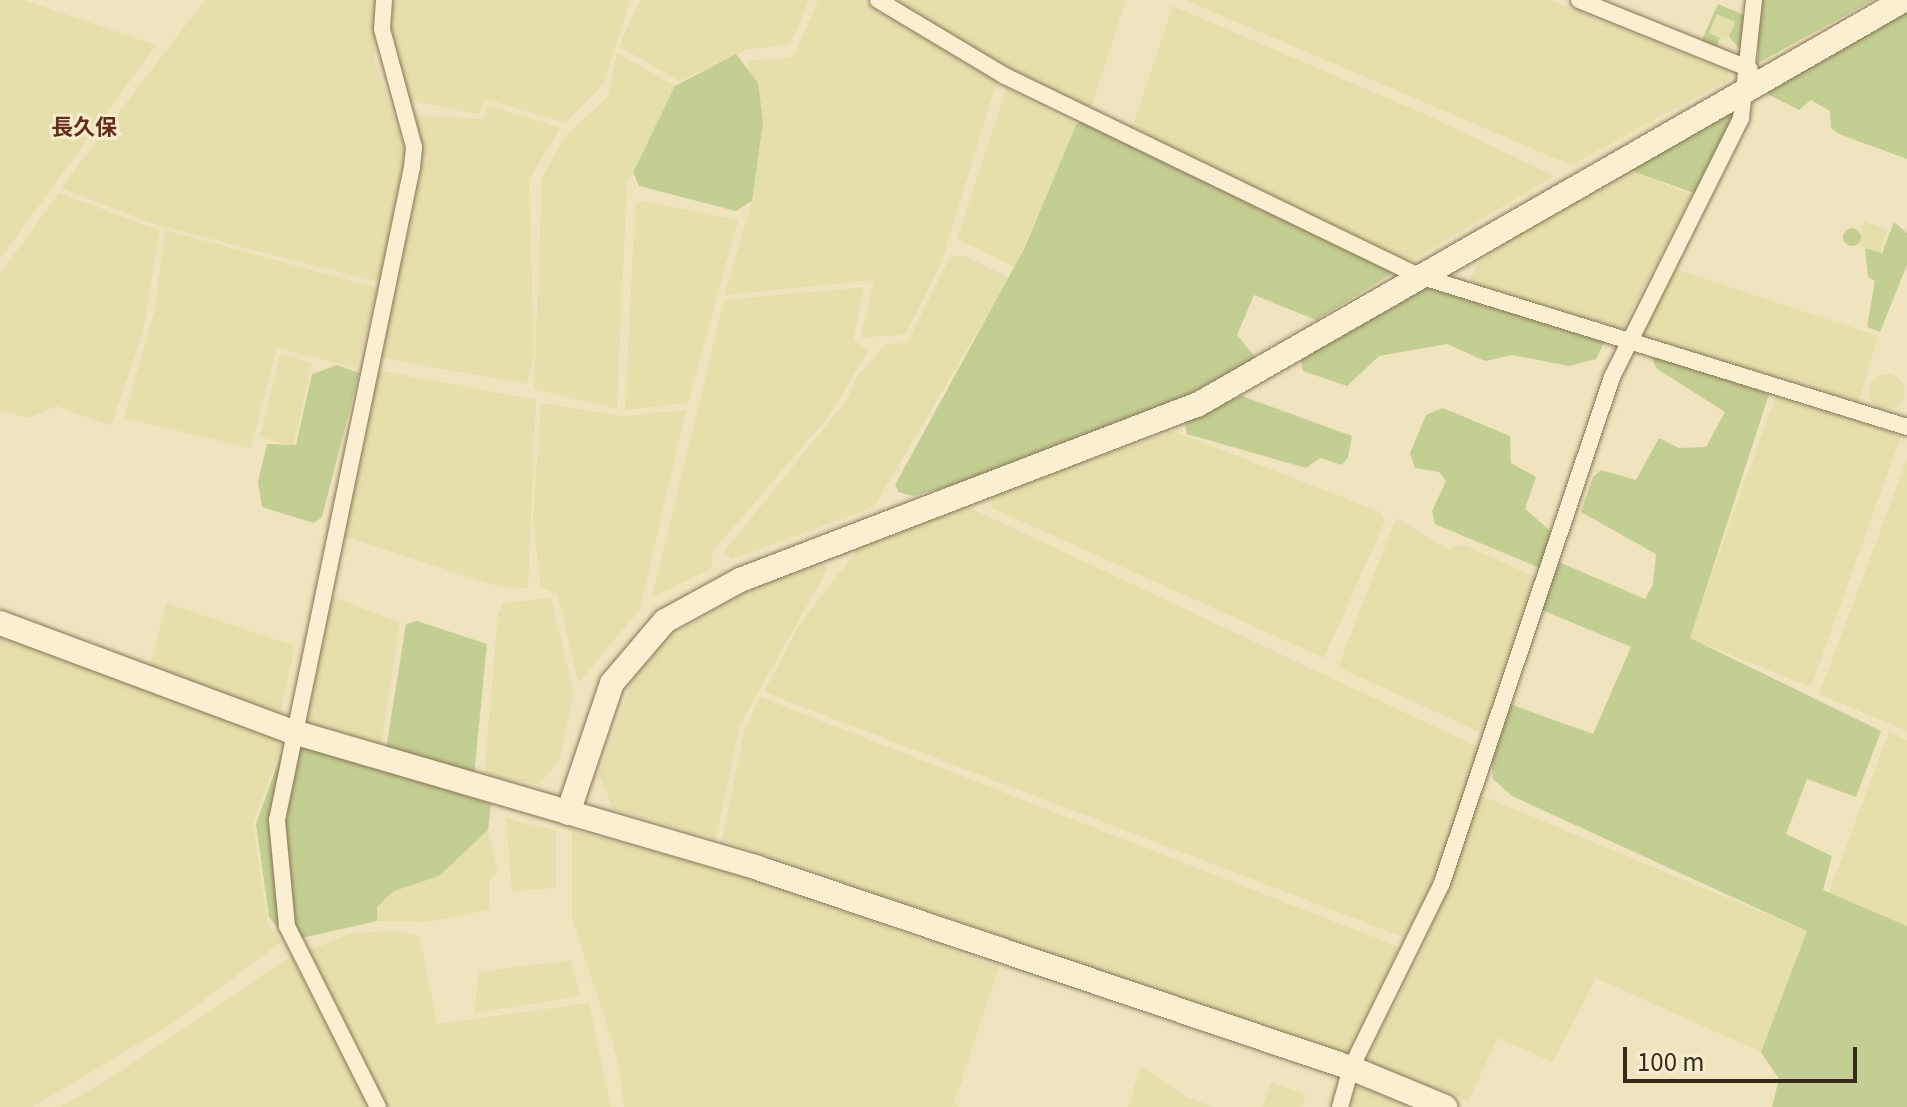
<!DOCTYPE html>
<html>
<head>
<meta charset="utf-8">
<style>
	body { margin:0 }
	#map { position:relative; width:1907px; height:1107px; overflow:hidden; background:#efe4be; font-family:Georgia,"Noto Sans JP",serif }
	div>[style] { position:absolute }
	.farmland>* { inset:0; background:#e5dfab }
	.round { border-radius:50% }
	.green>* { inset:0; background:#c3ce92 }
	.roads { filter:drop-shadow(0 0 2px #887456) drop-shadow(0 0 2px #887456) }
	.street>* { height:16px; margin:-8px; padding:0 8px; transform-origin:8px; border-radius:8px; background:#faf0d1 }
	.secondary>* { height:24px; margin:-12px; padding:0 12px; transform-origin:12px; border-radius:12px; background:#faf0d1 }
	span { translate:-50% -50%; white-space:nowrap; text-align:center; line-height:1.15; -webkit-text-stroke:6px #f7edce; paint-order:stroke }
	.neighbourhood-label { font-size:22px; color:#652e19; font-weight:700 }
	.scale { position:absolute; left:1623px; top:1047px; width:234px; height:36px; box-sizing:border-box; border:4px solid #372a1b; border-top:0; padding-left:10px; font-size:24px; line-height:28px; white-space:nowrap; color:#372a1b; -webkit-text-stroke:6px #f7edce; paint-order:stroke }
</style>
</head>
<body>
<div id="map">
	<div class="farmland">
		<i style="clip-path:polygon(0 0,23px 0,156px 45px,0 259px)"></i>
		<i style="clip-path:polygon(205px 0,375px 0,374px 58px,406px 155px,379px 282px,160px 226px,61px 188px)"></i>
		<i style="clip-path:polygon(389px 0,630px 0,604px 83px,566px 123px,486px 99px,479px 114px,406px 99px,387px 30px)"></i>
		<i style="clip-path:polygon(640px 0,809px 0,790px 44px,745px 50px,679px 81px,619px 46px)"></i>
		<i style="clip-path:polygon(818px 0,860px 0,997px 81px,941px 264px,905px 335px,861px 337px,874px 280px,724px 295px,752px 201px,763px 122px,747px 61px,794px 57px)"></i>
		<i style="clip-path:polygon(895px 0,1126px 0,1091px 108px,987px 58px)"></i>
		<i style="clip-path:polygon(1185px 0,1550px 0,1727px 71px,1730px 79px,1571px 165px)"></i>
		<i style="clip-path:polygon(1173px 6px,1431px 117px,1554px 176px,1404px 265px,1234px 189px,1133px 126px)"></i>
		<i style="clip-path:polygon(1717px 14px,1735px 22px,1727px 41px,1709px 33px)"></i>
		<i style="clip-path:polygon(617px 53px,675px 86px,627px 182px,617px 409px,534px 389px,542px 178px,563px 139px,608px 96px)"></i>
		<i style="clip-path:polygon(1006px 89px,1076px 125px,1015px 267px,957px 239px)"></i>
		<i style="clip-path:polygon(488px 105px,560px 128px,529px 180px,534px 355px,527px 384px,378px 357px,413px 116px,483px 119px)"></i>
		<i style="clip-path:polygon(1629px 170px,1692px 195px,1621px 330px,1466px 287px,1478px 264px,1509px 237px)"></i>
		<i style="clip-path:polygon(59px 193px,160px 231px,143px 333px,111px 425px,56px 406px,28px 418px,0 410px,0 274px)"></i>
		<i style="clip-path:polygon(642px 201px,738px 220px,688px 403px,625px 410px,635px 204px)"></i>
		<i style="clip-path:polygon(1864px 221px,1887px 229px,1880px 253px,1857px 245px)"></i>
		<i style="clip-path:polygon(165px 230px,378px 288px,356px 368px,277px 348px,251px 448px,124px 418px,154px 313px)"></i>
		<i style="clip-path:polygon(965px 256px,1009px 278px,874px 507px,732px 559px,724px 552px,848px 398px,856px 378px,886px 344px,907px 343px,950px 257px)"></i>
		<i style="clip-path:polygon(1675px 269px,1878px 336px,1859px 401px,1639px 337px)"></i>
		<i style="clip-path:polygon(864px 287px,853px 341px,869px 349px,829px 416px,713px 551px,711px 569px,652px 597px,724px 300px)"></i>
		<i style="clip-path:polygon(280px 354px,312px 363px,293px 446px,260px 437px)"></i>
		<i style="clip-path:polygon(376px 370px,536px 400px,528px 588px,497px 586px,337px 534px)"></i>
		<i class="round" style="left:1869px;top:374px;width:36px;height:36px"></i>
		<i style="clip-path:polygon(1777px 392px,1901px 436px,1811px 687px,1689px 638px)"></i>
		<i style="clip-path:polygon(541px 403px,622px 416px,686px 410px,640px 609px,578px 683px,558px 595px,541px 587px,533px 518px)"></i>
		<i style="clip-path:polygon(1173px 431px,1380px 512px,1385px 521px,1324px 658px,992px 508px,992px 495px)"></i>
		<i style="clip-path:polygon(1907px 459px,1907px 731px,1819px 694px)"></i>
		<i style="clip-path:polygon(968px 507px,1480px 748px,1433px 884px,1403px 937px,764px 692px,799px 625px,861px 545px)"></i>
		<i style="clip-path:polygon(1396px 518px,1448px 549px,1462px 544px,1535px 577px,1484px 734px,1338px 667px)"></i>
		<i style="clip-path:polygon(822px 564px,828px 568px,740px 725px,716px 839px,613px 809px,599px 774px,637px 668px,664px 641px,750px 589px)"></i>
		<i style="clip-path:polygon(321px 592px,400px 623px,381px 748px,295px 720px)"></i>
		<i style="clip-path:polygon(551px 598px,574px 694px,559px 761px,539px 784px,484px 776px,498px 615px,503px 603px)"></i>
		<i style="clip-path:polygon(166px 603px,295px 646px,280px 714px,150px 667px)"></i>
		<i style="clip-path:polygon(0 636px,275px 734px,281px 746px,253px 823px,268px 925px,281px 942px,175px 1022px,32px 1107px,0 1107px)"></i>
		<i style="clip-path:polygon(760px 697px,1399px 947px,1347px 1056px,722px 840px,744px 732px)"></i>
		<i style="clip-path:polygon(1889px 732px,1907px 740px,1907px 926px,1829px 893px)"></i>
		<i style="clip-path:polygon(1480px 795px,1807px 931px,1761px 1052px,1596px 978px,1553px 1062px,1498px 1038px,1468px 1101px,1364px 1061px,1421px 954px)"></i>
		<i style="clip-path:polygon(506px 818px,556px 831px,556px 888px,512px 891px)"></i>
		<i style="clip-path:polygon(488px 830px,498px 870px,489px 881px,489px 910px,427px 922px,377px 921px,377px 908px,394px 891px,439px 876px)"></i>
		<i style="clip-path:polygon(572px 830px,743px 876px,999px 967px,954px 1104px,960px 1107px,624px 1107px,617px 1057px,572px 918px)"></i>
		<i style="clip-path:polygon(395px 930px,420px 937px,437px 1024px,589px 1003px,611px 1107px,386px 1107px,305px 952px,350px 934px)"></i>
		<i style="clip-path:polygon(291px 956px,372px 1107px,60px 1107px,111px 1078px)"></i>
		<i style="clip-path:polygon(571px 960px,580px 996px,474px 1013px,479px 972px)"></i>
		<i style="clip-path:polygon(1141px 1066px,1186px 1097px,1214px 1107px,1128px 1107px)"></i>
		<i style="clip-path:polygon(1271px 1082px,1306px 1095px,1302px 1107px,1262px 1107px)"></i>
		<i style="clip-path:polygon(1357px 1085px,1411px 1107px,1350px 1107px)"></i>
	</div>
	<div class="green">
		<i style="clip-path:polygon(1757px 0,1873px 0,1758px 63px)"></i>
		<i style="clip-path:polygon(1718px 4px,1749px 17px,1746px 56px,1737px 59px,1739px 48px,1729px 37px,1735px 22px,1717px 14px,1709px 33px,1720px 38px,1716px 47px,1701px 42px)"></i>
		<i style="clip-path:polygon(1907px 8px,1907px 159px,1839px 134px,1831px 128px,1830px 111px,1811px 100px,1799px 110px,1769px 95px,1765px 89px)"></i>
		<i style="clip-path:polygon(736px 54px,758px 83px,763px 122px,752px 201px,736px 211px,639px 186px,633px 172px,675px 86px)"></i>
		<i style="clip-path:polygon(1095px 111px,1393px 273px,1316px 320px,1254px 295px,1237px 335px,1256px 358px,1176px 401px,979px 478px,913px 496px,899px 492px,895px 485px,1024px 249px,1076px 125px)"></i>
		<i style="clip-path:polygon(1730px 111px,1737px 116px,1697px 194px,1629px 170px)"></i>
		<i style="clip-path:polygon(1894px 222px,1907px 233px,1907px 265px,1880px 332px,1867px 327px,1875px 281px,1868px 277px,1865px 248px,1882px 253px)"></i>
		<i class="round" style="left:1843px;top:228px;width:18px;height:18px"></i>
		<i style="clip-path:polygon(1434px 278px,1464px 281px,1606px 339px,1596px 359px,1569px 366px,1512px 355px,1485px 361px,1447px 344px,1379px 356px,1347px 386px,1303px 371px,1301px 361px,1338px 333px)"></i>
		<i style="clip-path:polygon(1650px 352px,1769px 394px,1690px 638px,1881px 731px,1856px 797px,1807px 779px,1786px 834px,1832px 856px,1823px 890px,1907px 926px,1907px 1107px,1772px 1107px,1779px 1079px,1761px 1052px,1807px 931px,1512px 796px,1493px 779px,1491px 752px,1507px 703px,1593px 734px,1631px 647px,1542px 610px,1559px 562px,1645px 599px,1653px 585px,1656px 554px,1581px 512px,1593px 477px,1601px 470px,1636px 480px,1659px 438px,1679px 448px,1706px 447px,1725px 412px,1656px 368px)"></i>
		<i style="clip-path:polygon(337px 365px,359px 373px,322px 517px,314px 523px,262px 507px,258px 482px,267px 444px,296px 445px,312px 374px)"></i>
		<i style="clip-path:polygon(1242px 396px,1352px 436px,1348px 457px,1342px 465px,1320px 458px,1306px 468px,1187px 434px,1184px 417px)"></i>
		<i style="clip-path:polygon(1443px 408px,1510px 436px,1511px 463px,1536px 477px,1525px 509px,1553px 533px,1540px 568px,1435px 524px,1432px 511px,1446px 481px,1439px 472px,1415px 468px,1410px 453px,1426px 415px)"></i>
		<i style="clip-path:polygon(417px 621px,487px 644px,474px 776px,386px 749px,406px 624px)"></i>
		<i style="clip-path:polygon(297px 740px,491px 804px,488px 830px,439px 876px,394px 891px,377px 907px,377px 921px,302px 938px,281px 932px,269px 917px,256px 824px,284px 746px)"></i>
	</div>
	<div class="roads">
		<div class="street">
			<i style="left:878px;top:0;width:148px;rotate:30.9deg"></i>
			<i style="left:1005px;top:76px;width:457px;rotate:25.8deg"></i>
			<i style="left:1416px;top:275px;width:514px;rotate:17.2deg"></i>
			<i style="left:1579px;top:0;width:184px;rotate:22deg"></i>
			<i style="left:378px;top:1107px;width:203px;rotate:-116.7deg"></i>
			<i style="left:287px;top:926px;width:106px;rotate:-95.4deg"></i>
			<i style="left:277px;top:820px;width:667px;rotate:-78.32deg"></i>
			<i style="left:412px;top:167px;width:20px;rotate:-84deg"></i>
			<i style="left:414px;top:147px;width:122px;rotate:-105.2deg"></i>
			<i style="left:382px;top:29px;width:29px;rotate:-86deg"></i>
			<i style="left:1340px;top:1107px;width:41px;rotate:-74.2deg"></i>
			<i style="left:1351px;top:1068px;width:206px;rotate:-63.8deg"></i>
			<i style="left:1442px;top:883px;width:534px;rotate:-71.43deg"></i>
			<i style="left:1612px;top:377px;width:289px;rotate:-63.5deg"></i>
			<i style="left:1741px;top:118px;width:119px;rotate:-83.7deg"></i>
		</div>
		<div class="secondary">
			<i style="left:0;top:623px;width:309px;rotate:20.4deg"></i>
			<i style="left:290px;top:731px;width:488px;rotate:16.3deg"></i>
			<i style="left:758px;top:868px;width:626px;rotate:18.64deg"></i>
			<i style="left:1351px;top:1068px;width:102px;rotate:22.5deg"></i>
			<i style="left:568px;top:813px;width:137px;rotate:-71.3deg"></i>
			<i style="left:612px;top:683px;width:82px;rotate:-49.5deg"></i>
			<i style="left:665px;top:621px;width:85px;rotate:-28.7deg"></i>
			<i style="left:740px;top:580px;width:489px;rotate:-21deg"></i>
			<i style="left:1197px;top:405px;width:815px;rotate:-29.81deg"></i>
		</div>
	</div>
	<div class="neighbourhood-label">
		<span style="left:84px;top:126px">長久保</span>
	</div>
	<div class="scale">100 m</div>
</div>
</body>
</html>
